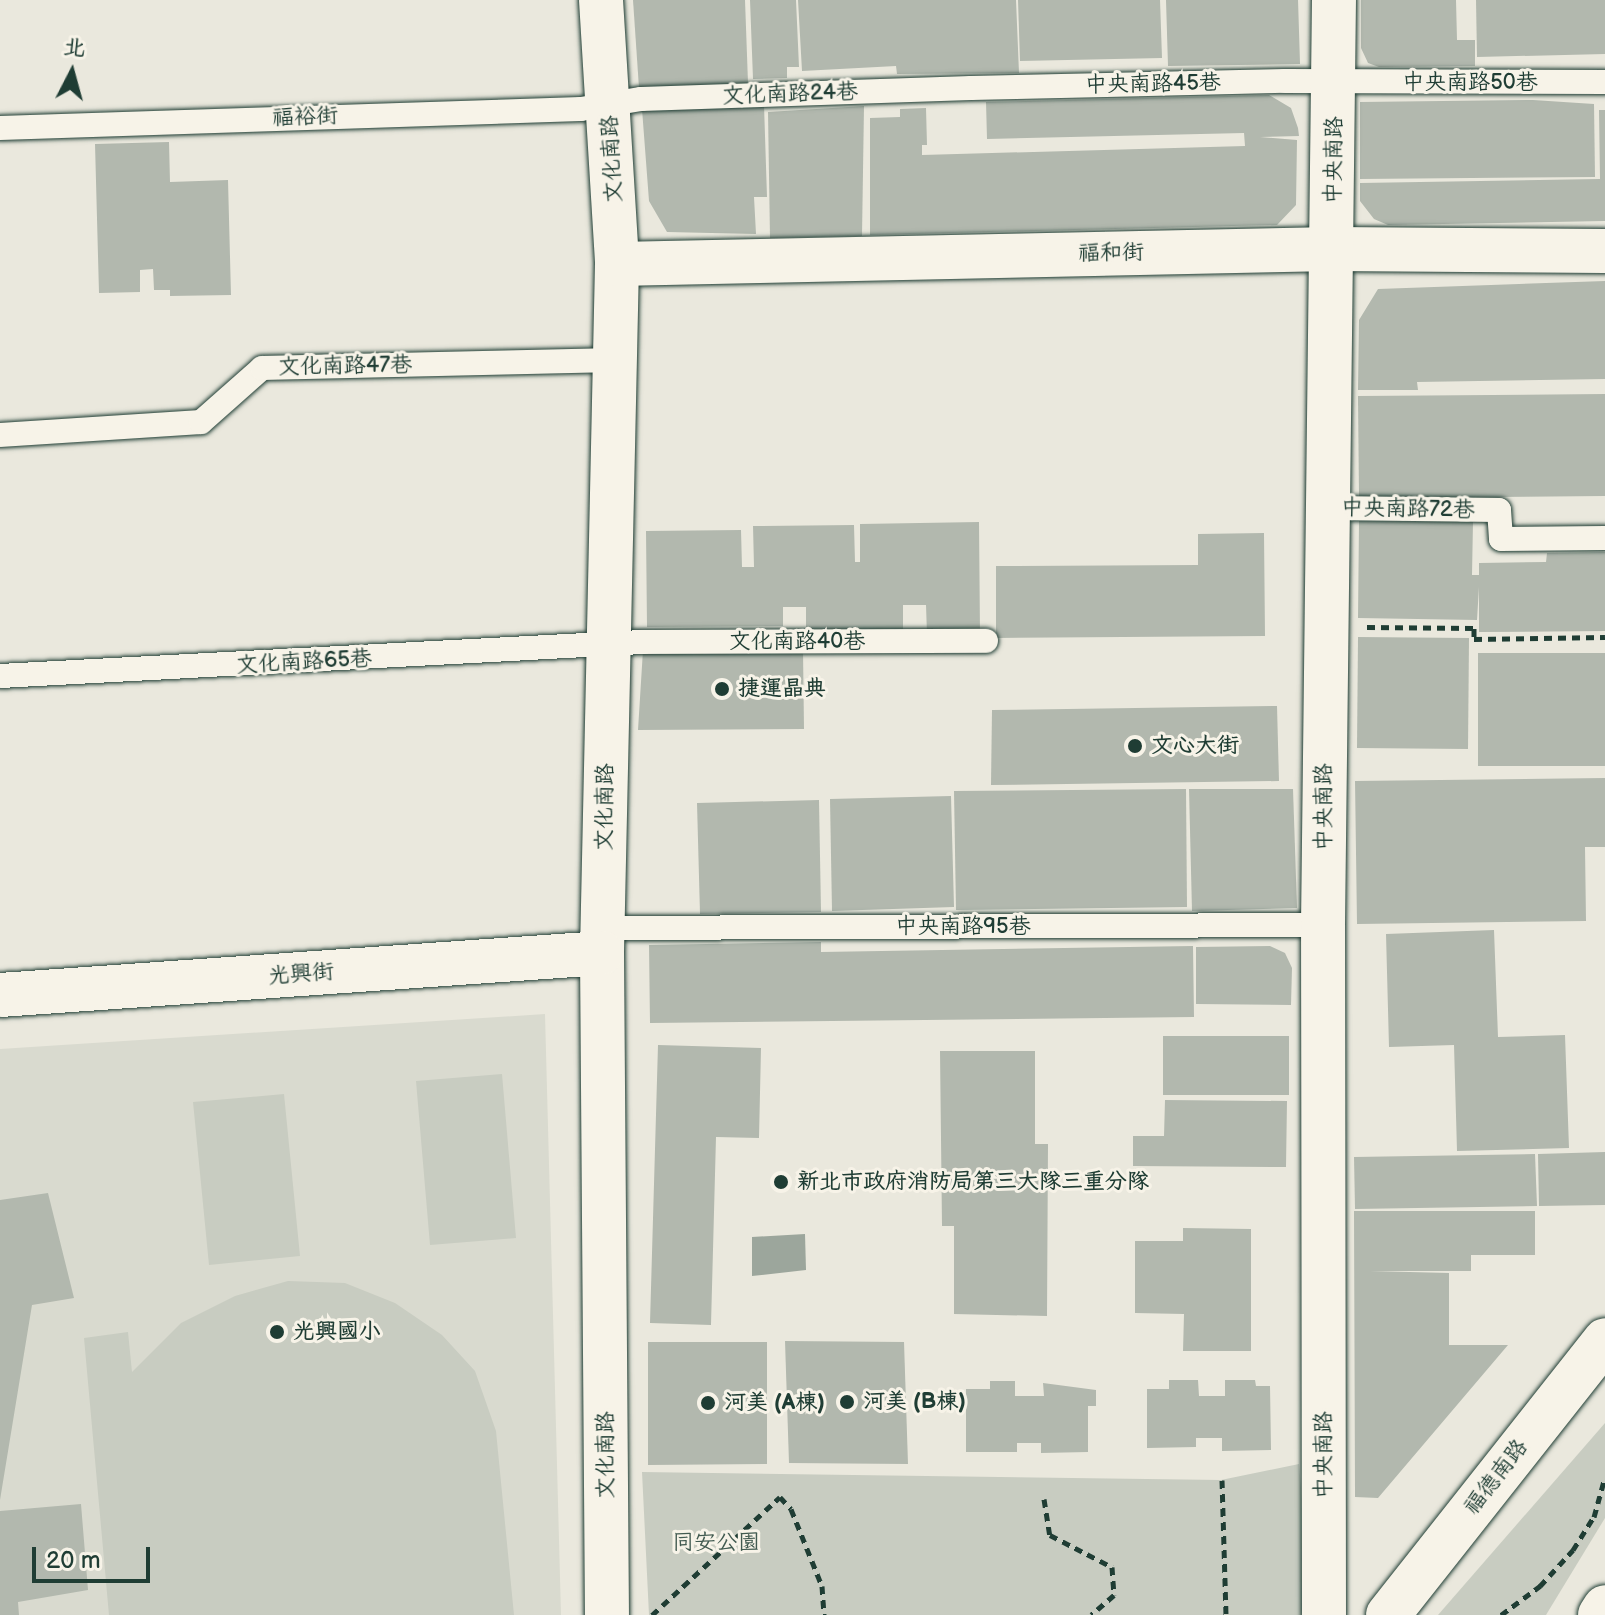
<!DOCTYPE html>
<html>
<head>
<meta charset="utf-8">
<style>
	body { margin:0 }
	#map { position:relative; width:1605px; height:1615px; overflow:hidden; background:#eae8dd; font-family:"Balsamiq Sans","LXGW WenKai TC",sans-serif }
	div>[style] { position:absolute }
	.built>* { inset:0; background:#d9dacf }
	.green>* { inset:0; background:#c8ccc1 }
	.water>* { inset:0; background:#9ca69c }
	.building>* { inset:0; background:#b2b8ae }
	.path>* { height:5px; margin-top:-2.5px; transform-origin:0; background:repeating-linear-gradient(90deg,#1f3d34 0 8px,transparent 0 14px) }
	.roads { filter:drop-shadow(0 0 2px #1f3d34) drop-shadow(0 0 2px #1f3d34) }
	.service>* { height:24px; margin:-12px; padding:0 12px; transform-origin:12px; border-radius:12px; background:#f7f3e8 }
	.minor>* { height:44px; margin:-22px; padding:0 22px; transform-origin:22px; border-radius:22px; background:#f7f3e8 }
	.trunk>* { height:44px; margin:-22px; padding:0 22px; transform-origin:22px; border-radius:22px; background:#f7f3e8 }
	.dots>* { width:22px; height:22px; translate:-50% -50%; box-sizing:border-box; border:4px solid #f7f3e8; border-radius:50% }
	span { translate:-50% -50%; white-space:nowrap; text-align:center; line-height:1.15; -webkit-text-stroke:6px #f7f3e8; paint-order:stroke }
	.street-label { font-size:22px; color:#1f3d34 }
	.poi-label { font-size:22px; color:#1f3d34; font-weight:700 }
	.left { translate:0 -50%; text-align:left }
	.park-label { font-size:22px; color:#415a50 }
	.north { position:absolute; left:32px; top:32px; width:80px; height:80px; -webkit-text-stroke:6px #f7f3e8; paint-order:stroke; rotate:6deg; font-size:22px; font-weight:700; line-height:32px; text-align:center; color:#1f3d34 }
	.north::after { content:''; display:block; margin:auto; width:28px; height:36px; background:#1f3d34; clip-path:polygon(50% 0,100% 100%,50% 72%,0 100%) }
	.scale { position:absolute; left:32px; top:1547px; width:118px; height:36px; box-sizing:border-box; border:4px solid #1f3d34; border-top:0; padding-left:10px; font-size:24px; line-height:28px; white-space:nowrap; color:#1f3d34; -webkit-text-stroke:6px #f7f3e8; paint-order:stroke }
</style>
</head>
<body>
<div id="map">
	<div class="built">
		<i style="clip-path:polygon(545px 1014px,561px 1615px,0 1615px,0 1049px)"></i>
	</div>
	<div class="green">
		<i style="clip-path:polygon(502px 1074px,516px 1238px,430px 1245px,416px 1081px)"></i>
		<i style="clip-path:polygon(284px 1094px,300px 1256px,209px 1265px,193px 1102px)"></i>
		<i style="clip-path:polygon(288px 1281px,345px 1283px,395px 1303px,442px 1335px,475px 1371px,496px 1431px,514px 1615px,109px 1615px,84px 1338px,128px 1332px,132px 1372px,181px 1323px,235px 1296px)"></i>
		<i style="clip-path:polygon(1605px 1423px,1605px 1518px,1546px 1615px,1438px 1615px)"></i>
		<i style="clip-path:polygon(1299px 1464px,1308px 1569px,1301px 1615px,649px 1615px,642px 1472px,1221px 1480px)"></i>
	</div>
	<div class="water">
		<i style="clip-path:polygon(805px 1234px,806px 1270px,752px 1276px,752px 1237px)"></i>
	</div>
	<div class="building">
		<i style="clip-path:polygon(633px 0,745px 0,748px 83px,639px 88px)"></i>
		<i style="clip-path:polygon(750px 0,796px 0,799px 67px,787px 67px,787px 78px,753px 79px)"></i>
		<i style="clip-path:polygon(798px 0,1016px 0,1019px 73px,897px 74px,896px 66px,802px 71px)"></i>
		<i style="clip-path:polygon(1018px 0,1160px 0,1162px 58px,1020px 61px)"></i>
		<i style="clip-path:polygon(1166px 0,1298px 0,1300px 64px,1168px 66px)"></i>
		<i style="clip-path:polygon(1361px 0,1456px 0,1457px 40px,1475px 40px,1475px 66px,1379px 67px,1368px 63px,1361px 48px)"></i>
		<i style="clip-path:polygon(1476px 0,1605px 0,1605px 54px,1477px 57px)"></i>
		<i style="clip-path:polygon(1269px 95px,1291px 108px,1298px 128px,1299px 136px,1260px 137px,1297px 140px,1296px 205px,1277px 225px,870px 235px,870px 118px,900px 117px,900px 109px,926px 108px,927px 145px,922px 145px,922px 155px,1245px 146px,1244px 133px,987px 139px,986px 102px)"></i>
		<i style="clip-path:polygon(1533px 100px,1594px 104px,1595px 177px,1360px 179px,1360px 102px)"></i>
		<i style="clip-path:polygon(764px 105px,767px 197px,754px 197px,756px 234px,667px 232px,649px 201px,642px 109px)"></i>
		<i style="clip-path:polygon(864px 106px,862px 236px,770px 238px,768px 112px)"></i>
		<i style="clip-path:polygon(1599px 110px,1605px 110px,1605px 221px,1388px 225px,1374px 219px,1360px 201px,1360px 183px,1600px 179px)"></i>
		<i style="clip-path:polygon(169px 142px,170px 182px,228px 180px,231px 295px,170px 296px,170px 290px,154px 290px,153px 269px,140px 270px,140px 292px,99px 293px,95px 144px)"></i>
		<i style="clip-path:polygon(1605px 281px,1605px 379px,1417px 382px,1418px 390px,1358px 390px,1359px 320px,1378px 289px)"></i>
		<i style="clip-path:polygon(1605px 394px,1605px 496px,1359px 498px,1358px 396px)"></i>
		<i style="clip-path:polygon(1359px 521px,1473px 522px,1472px 575px,1479px 575px,1479px 563px,1546px 562px,1547px 553px,1605px 552px,1605px 631px,1479px 632px,1479px 587px,1477px 620px,1358px 618px)"></i>
		<i style="clip-path:polygon(979px 522px,980px 634px,927px 635px,926px 605px,903px 605px,903px 632px,806px 633px,806px 607px,783px 607px,783px 626px,647px 627px,646px 531px,741px 530px,742px 567px,754px 567px,753px 526px,854px 525px,855px 562px,860px 562px,860px 524px)"></i>
		<i style="clip-path:polygon(1264px 533px,1265px 636px,996px 638px,996px 566px,1198px 565px,1198px 534px)"></i>
		<i style="clip-path:polygon(1358px 637px,1469px 638px,1468px 749px,1357px 748px)"></i>
		<i style="clip-path:polygon(643px 650px,803px 650px,804px 729px,638px 730px)"></i>
		<i style="clip-path:polygon(1478px 653px,1605px 653px,1605px 766px,1478px 766px)"></i>
		<i style="clip-path:polygon(1277px 706px,1279px 781px,991px 785px,992px 710px)"></i>
		<i style="clip-path:polygon(1605px 778px,1605px 847px,1585px 847px,1586px 921px,1357px 924px,1355px 781px)"></i>
		<i style="clip-path:polygon(1186px 789px,1187px 907px,956px 910px,954px 791px)"></i>
		<i style="clip-path:polygon(1189px 789px,1293px 789px,1297px 908px,1192px 911px)"></i>
		<i style="clip-path:polygon(951px 796px,954px 907px,832px 911px,830px 799px)"></i>
		<i style="clip-path:polygon(819px 800px,821px 912px,700px 914px,697px 803px)"></i>
		<i style="clip-path:polygon(1494px 930px,1498px 1037px,1565px 1035px,1569px 1148px,1457px 1151px,1454px 1045px,1389px 1047px,1386px 934px)"></i>
		<i style="clip-path:polygon(821px 942px,821px 952px,1193px 946px,1194px 1017px,650px 1023px,649px 945px)"></i>
		<i style="clip-path:polygon(1270px 946px,1285px 953px,1292px 968px,1291px 1005px,1196px 1004px,1196px 947px)"></i>
		<i style="clip-path:polygon(1163px 1036px,1289px 1036px,1289px 1095px,1163px 1095px)"></i>
		<i style="clip-path:polygon(658px 1045px,761px 1048px,759px 1138px,716px 1137px,711px 1325px,650px 1323px)"></i>
		<i style="clip-path:polygon(940px 1051px,1035px 1051px,1035px 1144px,1048px 1144px,1047px 1316px,954px 1314px,954px 1226px,942px 1226px)"></i>
		<i style="clip-path:polygon(1165px 1100px,1287px 1101px,1286px 1167px,1133px 1166px,1133px 1136px,1164px 1136px)"></i>
		<i style="clip-path:polygon(1605px 1152px,1605px 1205px,1539px 1206px,1538px 1154px)"></i>
		<i style="clip-path:polygon(1535px 1154px,1537px 1206px,1355px 1209px,1354px 1157px)"></i>
		<i style="clip-path:polygon(48px 1193px,74px 1298px,32px 1305px,0 1500px,0 1200px)"></i>
		<i style="clip-path:polygon(1354px 1211px,1535px 1211px,1535px 1255px,1471px 1255px,1471px 1271px,1370px 1271px,1449px 1273px,1449px 1345px,1508px 1345px,1378px 1498px,1355px 1497px)"></i>
		<i style="clip-path:polygon(1183px 1228px,1251px 1229px,1251px 1351px,1183px 1351px,1184px 1314px,1135px 1313px,1135px 1241px,1183px 1241px)"></i>
		<i style="clip-path:polygon(785px 1341px,904px 1342px,908px 1464px,789px 1463px)"></i>
		<i style="clip-path:polygon(648px 1342px,767px 1342px,767px 1464px,648px 1465px)"></i>
		<i style="clip-path:polygon(1169px 1380px,1198px 1380px,1199px 1396px,1225px 1396px,1225px 1380px,1255px 1380px,1256px 1386px,1270px 1386px,1271px 1450px,1222px 1451px,1222px 1438px,1196px 1438px,1196px 1447px,1147px 1448px,1147px 1389px,1169px 1389px)"></i>
		<i style="clip-path:polygon(990px 1381px,1015px 1381px,1015px 1396px,1044px 1396px,1043px 1383px,1096px 1390px,1096px 1406px,1088px 1406px,1088px 1452px,1041px 1453px,1041px 1443px,1017px 1443px,1017px 1452px,966px 1452px,966px 1389px,990px 1389px)"></i>
		<i style="clip-path:polygon(81px 1504px,88px 1590px,18px 1602px,19px 1615px,0 1615px,0 1511px)"></i>
	</div>
	<div class="path">
		<i style="left:1367px;top:627px;width:107px;rotate:0.5deg"></i>
		<i style="left:1474px;top:628px;width:11px;rotate:90deg"></i>
		<i style="left:1474px;top:639px;width:131px;rotate:-0.9deg"></i>
		<i style="left:1222px;top:1480px;width:135px;rotate:88.3deg"></i>
		<i style="left:1044px;top:1499px;width:36px;rotate:81deg"></i>
		<i style="left:1050px;top:1535px;width:70px;rotate:27.3deg"></i>
		<i style="left:1112px;top:1567px;width:28px;rotate:86deg"></i>
		<i style="left:1114px;top:1595px;width:30px;rotate:139deg"></i>
		<i style="left:652px;top:1615px;width:174px;rotate:-42.7deg"></i>
		<i style="left:780px;top:1497px;width:16px;rotate:47deg"></i>
		<i style="left:791px;top:1509px;width:83px;rotate:68.1deg"></i>
		<i style="left:822px;top:1586px;width:29px;rotate:86deg"></i>
		<i style="left:1501px;top:1615px;width:49px;rotate:-36.6deg"></i>
		<i style="left:1540px;top:1586px;width:49px;rotate:-47.5deg"></i>
		<i style="left:1573px;top:1550px;width:39px;rotate:-58deg"></i>
		<i style="left:1594px;top:1517px;width:41px;rotate:-74.6deg"></i>
	</div>
	<div class="roads">
		<div class="service">
			<i style="left:0;top:128px;width:581px;rotate:-1.87deg"></i>
			<i style="left:581px;top:109px;width:61px;rotate:-9.5deg"></i>
			<i style="left:641px;top:99px;width:330px;rotate:-1.9deg"></i>
			<i style="left:971px;top:88px;width:314px;rotate:-1.3deg"></i>
			<i style="left:1285px;top:81px;width:320px;rotate:0.2deg"></i>
			<i style="left:0;top:435px;width:201px;rotate:-3.7deg"></i>
			<i style="left:201px;top:422px;width:81px;rotate:-41.5deg"></i>
			<i style="left:262px;top:368px;width:353px;rotate:-1.3deg"></i>
			<i style="left:1329px;top:508px;width:170px;rotate:0.7deg"></i>
			<i style="left:1499px;top:510px;width:29px;rotate:86deg"></i>
			<i style="left:1501px;top:539px;width:104px;rotate:-0.6deg"></i>
			<i style="left:0;top:676px;width:644px;rotate:-3.03deg"></i>
			<i style="left:643px;top:642px;width:343px;rotate:-0.2deg"></i>
			<i style="left:602px;top:928px;width:721px;rotate:-0.24deg"></i>
		</div>
		<div class="minor">
			<i style="left:601px;top:0;width:264px;rotate:86.5deg"></i>
			<i style="left:617px;top:264px;width:689px;rotate:91.25deg"></i>
			<i style="left:602px;top:953px;width:662px;rotate:89.57deg"></i>
			<i style="left:617px;top:264px;width:715px;rotate:-1.2deg"></i>
			<i style="left:1332px;top:249px;width:273px;rotate:0.4deg"></i>
			<i style="left:0;top:995px;width:603px;rotate:-3.99deg"></i>
			<i style="left:1324px;top:1615px;width:690px;rotate:-90.08deg"></i>
			<i style="left:1323px;top:925px;width:925px;rotate:-89.32deg"></i>
			<i style="left:1388px;top:1615px;width:350px;rotate:-51.7deg"></i>
		</div>
		<div class="trunk">
			<i style="left:1600px;top:1615px;width:9px;rotate:-58deg"></i>
		</div>
	</div>
	<div class="dots">
		<i style="left:722px;top:689px;background:#1f3d34"></i>
		<i style="left:1135px;top:746px;background:#1f3d34"></i>
		<i style="left:781px;top:1182px;background:#1f3d34"></i>
		<i style="left:277px;top:1332px;background:#1f3d34"></i>
		<i style="left:847px;top:1402px;background:#1f3d34"></i>
		<i style="left:708px;top:1403px;background:#1f3d34"></i>
	</div>
	<div class="street-label">
		<span style="left:1470px;top:83px">中央南路50巷</span>
		<span style="left:1153px;top:84px;rotate:-1deg">中央南路45巷</span>
		<span style="left:790px;top:94px;rotate:-2deg">文化南路24巷</span>
		<span style="left:305px;top:117px;rotate:-2deg">福裕街</span>
		<span style="left:612px;top:159px;rotate:-93deg">文化南路</span>
		<span style="left:1334px;top:160px;rotate:-89deg">中央南路</span>
		<span style="left:1111px;top:253px;rotate:-1deg">福和街</span>
		<span style="left:345px;top:366px;rotate:-1deg">文化南路47巷</span>
		<span style="left:1408px;top:509px;rotate:1deg">中央南路72巷</span>
		<span style="left:797px;top:642px">文化南路40巷</span>
		<span style="left:304px;top:662px;rotate:-3deg">文化南路65巷</span>
		<span style="left:605px;top:807px;rotate:-89deg">文化南路</span>
		<span style="left:1324px;top:807px;rotate:-90deg">中央南路</span>
		<span style="left:963px;top:927px">中央南路95巷</span>
		<span style="left:301px;top:974px;rotate:-4deg">光興街</span>
		<span style="left:606px;top:1455px;rotate:-90deg">文化南路</span>
		<span style="left:1324px;top:1455px;rotate:-90deg">中央南路</span>
		<span style="left:1496px;top:1477px;rotate:-52deg">福德南路</span>
	</div>
	<div class="poi-label">
		<span class="left" style="left:738px;top:689px">捷運晶典</span>
		<span class="left" style="left:1151px;top:746px">文心大街</span>
		<span class="left" style="left:797px;top:1182px">新北市政府消防局第三大隊三重分隊</span>
		<span class="left" style="left:293px;top:1332px">光興國小</span>
		<span class="left" style="left:863px;top:1402px">河美 (B棟)</span>
		<span class="left" style="left:724px;top:1403px">河美 (A棟)</span>
	</div>
	<div class="park-label">
		<span style="left:716px;top:1543px">同安公園</span>
	</div>
	<div class="north">北</div>
	<div class="scale">20 m</div>
</div>
</body>
</html>
